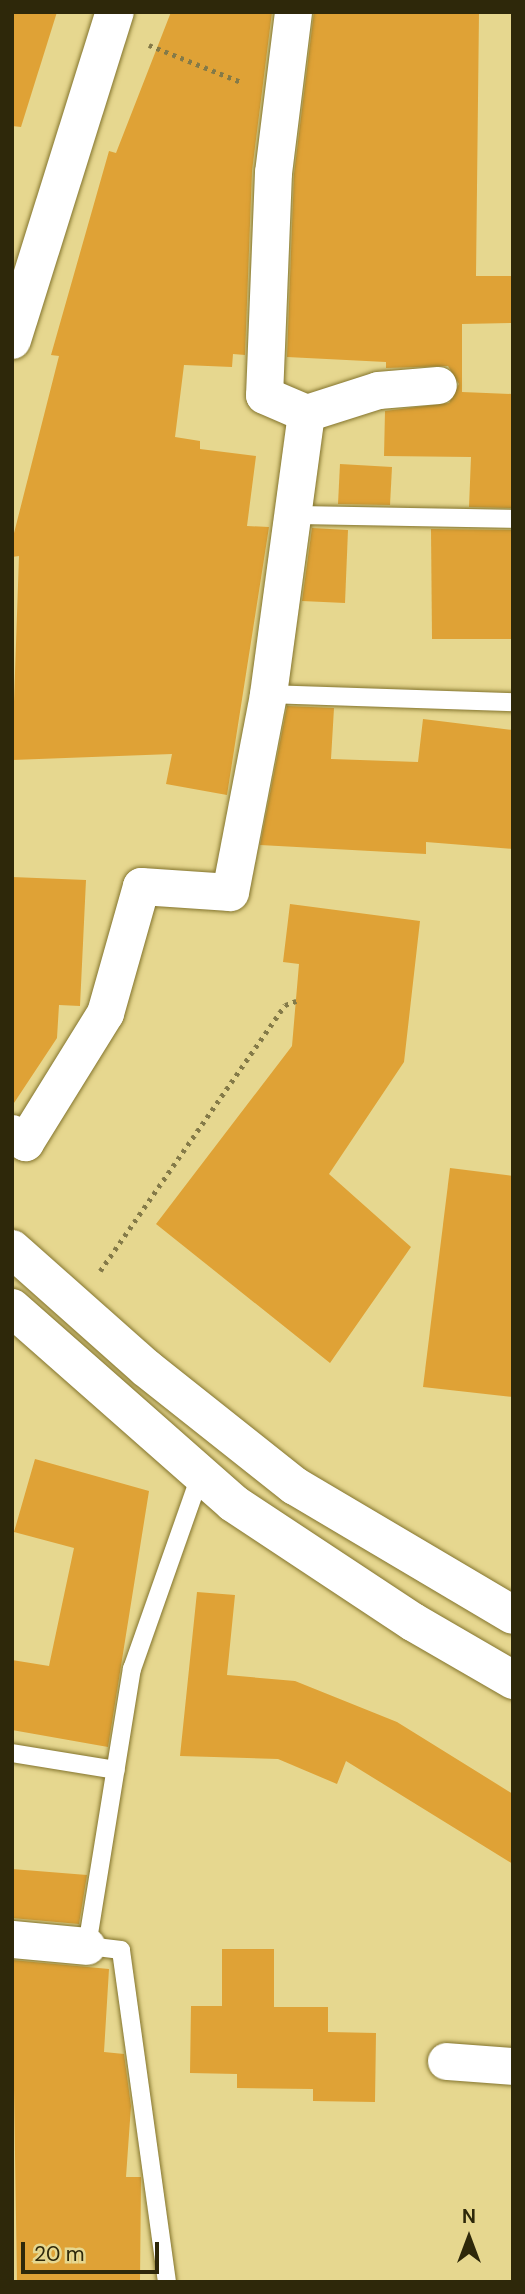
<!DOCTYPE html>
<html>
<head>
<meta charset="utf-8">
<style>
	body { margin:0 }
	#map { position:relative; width:525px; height:2294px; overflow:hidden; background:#e6d78f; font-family:"DM Sans",sans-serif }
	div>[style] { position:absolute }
	.building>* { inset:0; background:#dfa236 }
	.path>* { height:4.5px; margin-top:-2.25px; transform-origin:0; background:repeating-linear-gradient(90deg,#847a48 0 3.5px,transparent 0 8.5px) }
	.roads { filter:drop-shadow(0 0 2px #83742d) drop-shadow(0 0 2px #83742d) }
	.lane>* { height:18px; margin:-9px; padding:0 9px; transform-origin:9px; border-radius:9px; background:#fff }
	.street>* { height:37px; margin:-18.5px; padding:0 18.5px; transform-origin:18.5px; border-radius:18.5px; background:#fff }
	.secondary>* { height:38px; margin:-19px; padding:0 19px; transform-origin:19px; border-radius:19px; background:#fff }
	span { translate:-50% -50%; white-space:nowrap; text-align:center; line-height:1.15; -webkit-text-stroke:5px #e6d78f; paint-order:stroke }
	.frame { position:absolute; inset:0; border:14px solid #2e280a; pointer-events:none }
	.north { position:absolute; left:434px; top:2203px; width:70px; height:70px; -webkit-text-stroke:5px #e6d78f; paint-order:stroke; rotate:0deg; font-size:19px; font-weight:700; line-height:28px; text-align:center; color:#2e280a }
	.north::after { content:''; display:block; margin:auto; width:24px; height:32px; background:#2e280a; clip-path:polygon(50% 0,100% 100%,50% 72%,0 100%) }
	.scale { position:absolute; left:21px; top:2242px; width:138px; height:32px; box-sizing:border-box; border:4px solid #2e280a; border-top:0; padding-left:9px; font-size:21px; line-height:24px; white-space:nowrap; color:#2e280a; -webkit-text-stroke:5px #e6d78f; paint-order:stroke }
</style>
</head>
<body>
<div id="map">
	<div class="building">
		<i style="clip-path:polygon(12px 12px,57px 12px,21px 127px,12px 126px)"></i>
		<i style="clip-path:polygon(171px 12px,272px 12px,252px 171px,245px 355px,233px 354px,232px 367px,184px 365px,175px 437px,200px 441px,200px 449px,256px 456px,247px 526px,269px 527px,227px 795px,166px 784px,172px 754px,12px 760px,19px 556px,12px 557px,12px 541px,59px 356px,51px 355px,109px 151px,116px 153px)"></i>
		<i style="clip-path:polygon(314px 12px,479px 12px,476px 276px,513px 276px,513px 323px,462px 324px,462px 392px,513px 394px,513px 508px,469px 507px,471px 457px,384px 456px,385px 411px,449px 403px,459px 384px,448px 366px,386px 368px,386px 362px,287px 357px,294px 174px)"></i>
		<i style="clip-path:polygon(340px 464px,392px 467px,390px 505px,338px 504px)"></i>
		<i style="clip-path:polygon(312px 528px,348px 530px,345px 603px,302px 601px)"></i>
		<i style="clip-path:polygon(431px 529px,513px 530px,513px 639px,432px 639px)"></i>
		<i style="clip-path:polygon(287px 706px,334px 708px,331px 759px,418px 762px,423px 719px,513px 730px,513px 849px,426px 842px,426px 854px,260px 845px)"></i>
		<i style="clip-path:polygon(12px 877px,86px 880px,80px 1006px,59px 1005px,57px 1038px,12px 1106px)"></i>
		<i style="clip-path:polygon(290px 904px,420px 921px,404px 1062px,329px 1174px,411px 1247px,330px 1363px,156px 1224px,292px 1046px,299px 964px,283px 962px)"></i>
		<i style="clip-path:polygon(450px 1168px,513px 1176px,513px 1397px,423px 1387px)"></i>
		<i style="clip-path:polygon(35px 1459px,149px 1491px,108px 1747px,12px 1730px,12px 1660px,49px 1666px,74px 1548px,14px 1532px)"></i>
		<i style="clip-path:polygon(197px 1592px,235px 1595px,227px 1675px,295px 1681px,397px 1722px,513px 1794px,513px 1864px,346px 1761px,337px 1784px,278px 1759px,180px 1756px)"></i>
		<i style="clip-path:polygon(12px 1869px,87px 1875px,79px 1924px,12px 1918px)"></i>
		<i style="clip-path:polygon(222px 1949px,274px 1949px,274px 2007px,328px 2007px,328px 2032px,376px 2033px,375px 2102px,313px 2101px,313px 2089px,237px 2088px,237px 2074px,190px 2073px,191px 2006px,222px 2006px)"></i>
		<i style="clip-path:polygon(12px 1960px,109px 1969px,104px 2052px,124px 2054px,131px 2106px,126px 2177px,141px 2177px,140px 2282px,17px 2282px)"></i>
	</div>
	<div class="path">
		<i style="left:149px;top:45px;width:99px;rotate:21.9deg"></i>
		<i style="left:100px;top:1271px;width:324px;rotate:-55.2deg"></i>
		<i style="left:285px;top:1005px;width:12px;rotate:-20deg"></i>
	</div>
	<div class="roads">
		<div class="lane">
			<i style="left:293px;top:515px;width:220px;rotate:1deg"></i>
			<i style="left:268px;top:694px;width:245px;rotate:1.9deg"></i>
			<i style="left:12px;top:1753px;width:105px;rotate:9.3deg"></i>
			<i style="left:167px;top:2282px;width:335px;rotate:-97.9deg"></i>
			<i style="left:121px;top:1950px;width:34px;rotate:-173deg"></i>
			<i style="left:87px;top:1946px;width:281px;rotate:-80.8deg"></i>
			<i style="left:132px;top:1669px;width:205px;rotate:-70.6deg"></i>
		</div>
		<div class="street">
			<i style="left:293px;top:12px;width:161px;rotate:97.1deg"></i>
			<i style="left:273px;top:172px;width:223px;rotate:92.3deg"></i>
			<i style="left:264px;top:395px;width:46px;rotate:23.2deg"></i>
			<i style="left:306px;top:413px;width:76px;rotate:-17.7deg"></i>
			<i style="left:378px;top:390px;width:60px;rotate:-4.8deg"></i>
			<i style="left:12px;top:1133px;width:16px;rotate:35deg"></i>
			<i style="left:25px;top:1142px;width:152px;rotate:-58.2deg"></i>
			<i style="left:105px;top:1013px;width:132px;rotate:-74.2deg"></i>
			<i style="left:141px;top:886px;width:89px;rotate:3.9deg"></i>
			<i style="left:230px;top:892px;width:202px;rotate:-79.1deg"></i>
			<i style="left:268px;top:694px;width:284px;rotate:-82.3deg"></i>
			<i style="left:12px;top:1939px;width:75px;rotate:5.3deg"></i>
			<i style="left:446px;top:2061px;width:67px;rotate:4.3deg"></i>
		</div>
		<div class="secondary">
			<i style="left:12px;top:340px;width:344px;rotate:-72.6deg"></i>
			<i style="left:12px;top:1249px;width:179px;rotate:41.6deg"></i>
			<i style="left:146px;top:1368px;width:190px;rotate:38.4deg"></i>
			<i style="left:295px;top:1486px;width:253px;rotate:30.6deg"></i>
			<i style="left:12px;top:1308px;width:295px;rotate:41.4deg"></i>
			<i style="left:233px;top:1503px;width:216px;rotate:33.5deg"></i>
			<i style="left:413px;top:1622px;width:116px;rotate:30.1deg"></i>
		</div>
	</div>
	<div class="frame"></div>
	<div class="north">N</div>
	<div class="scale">20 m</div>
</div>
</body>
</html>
